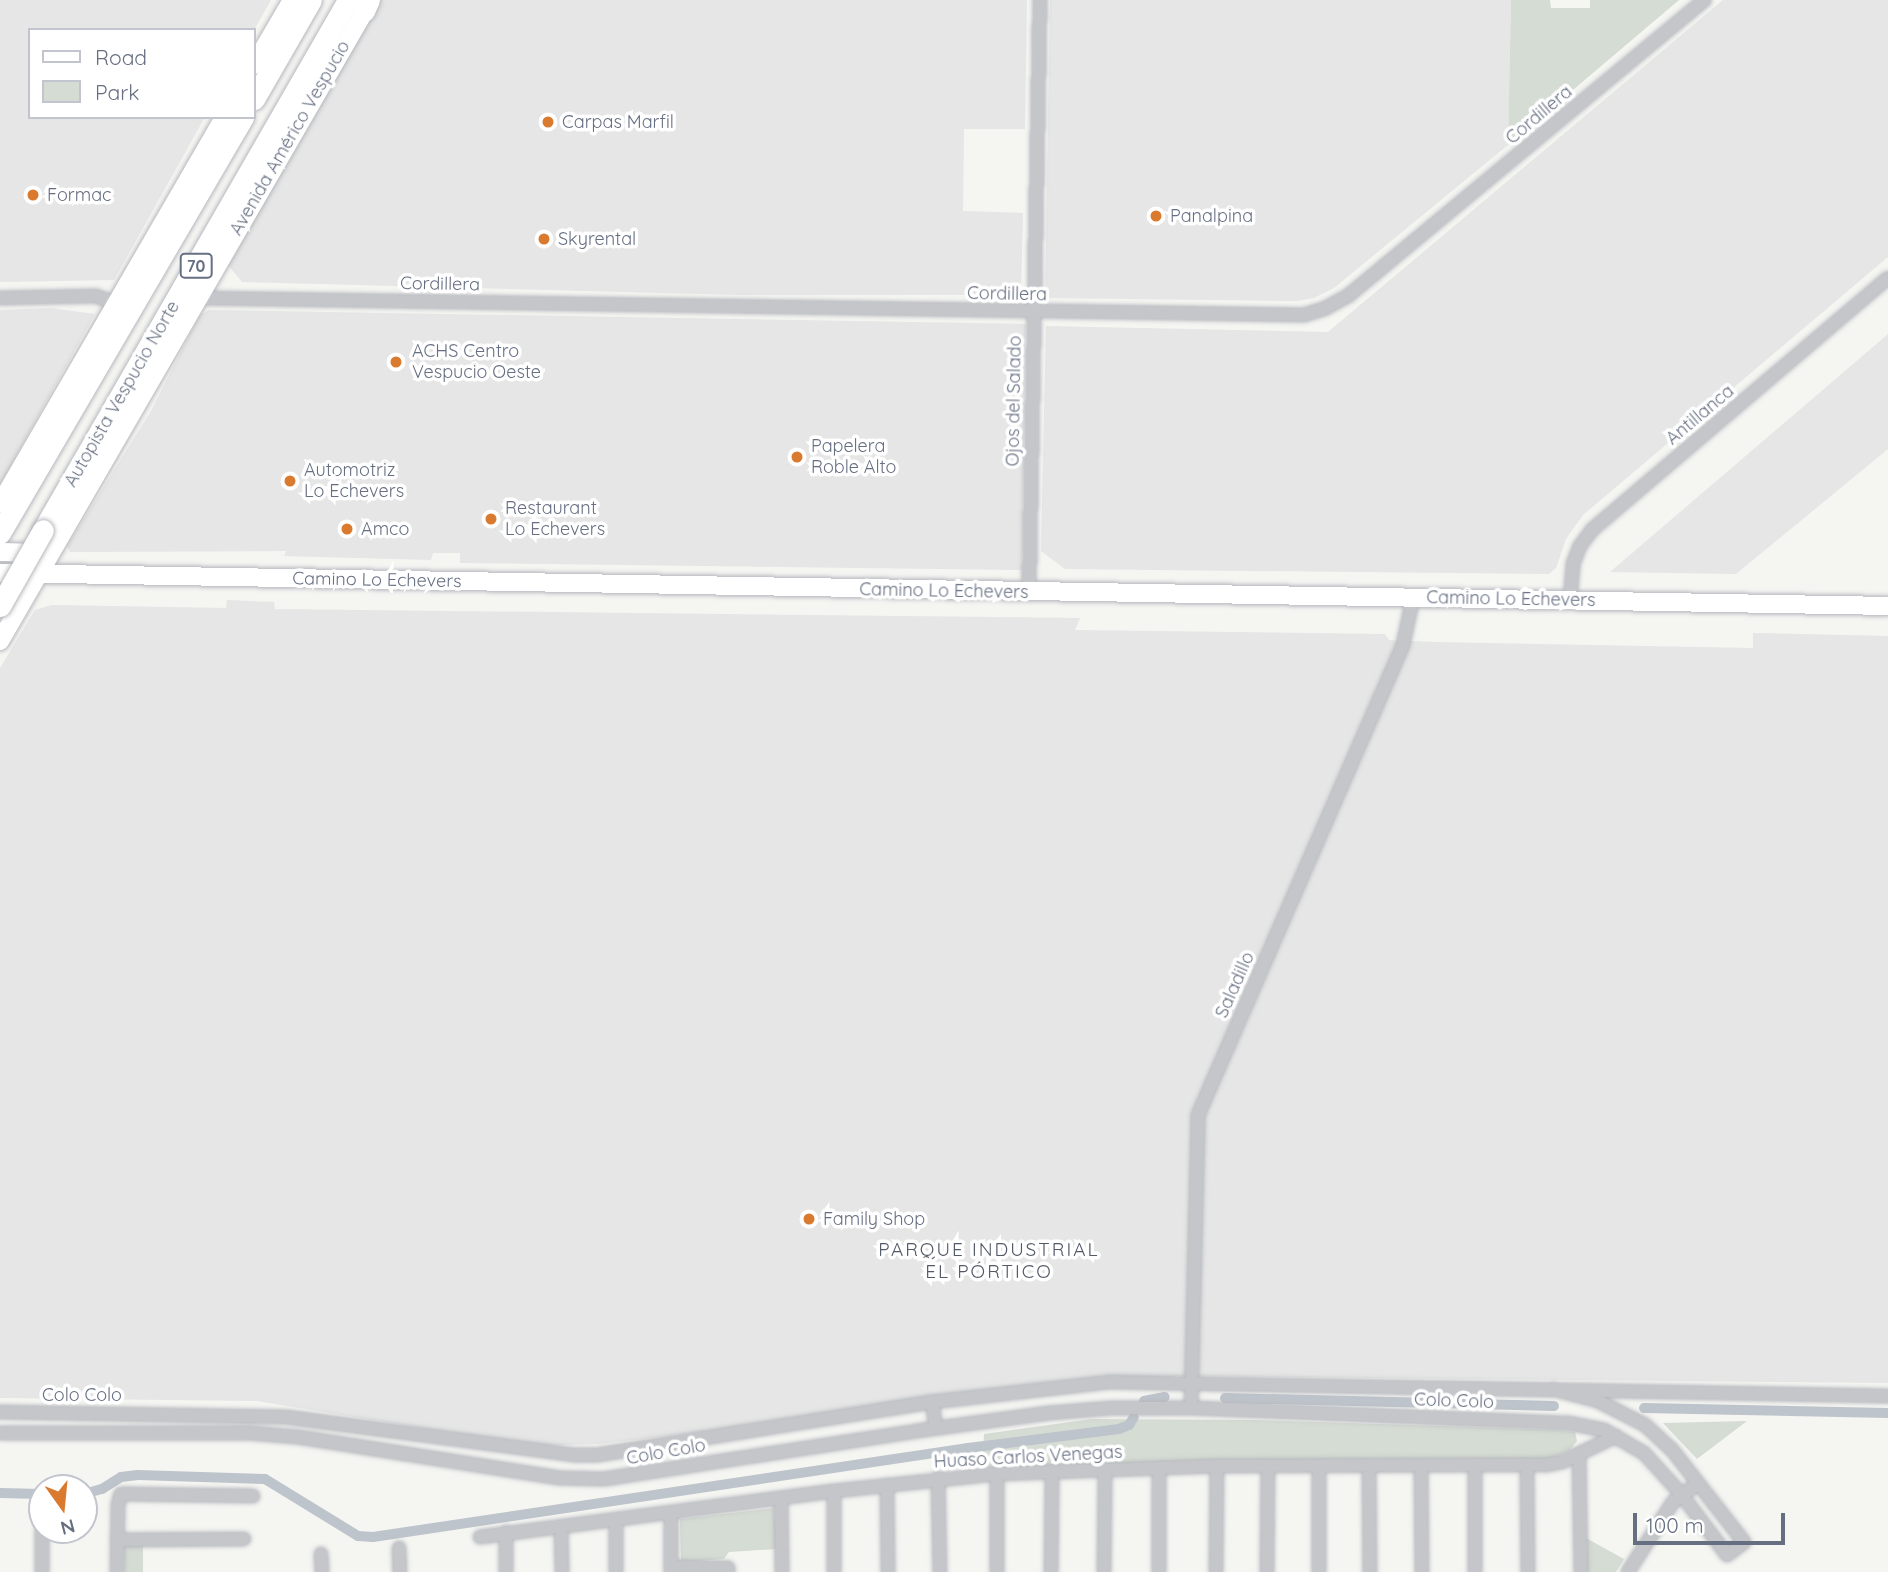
<!DOCTYPE html>
<html>
<head>
<meta charset="utf-8">
<style>
	body { margin:0 }
	#map { position:relative; width:1888px; height:1572px; overflow:hidden; background:#f5f5f2; font-family:Quicksand,sans-serif }
	div>[style] { position:absolute }
	.built>* { inset:0; background:#e5e6e5 }
	.green>* { inset:0; background:#d5dcd3 }
	.canal>* { height:10px; margin:-5px; padding:0 5px; transform-origin:5px; border-radius:5px; background:#bec4cb }
	.roads { filter:drop-shadow(0 0 2px #b6b8be) drop-shadow(0 0 2px #b6b8be) }
	.street>* { height:12px; margin:-6px; padding:0 6px; transform-origin:6px; border-radius:6px; background:#c4c6ca }
	.secondary>* { height:18px; margin:-9px; padding:0 9px; transform-origin:9px; border-radius:9px; background:#fff }
	.highway>* { height:21px; margin:-10.5px; padding:0 10.5px; transform-origin:10.5px; border-radius:10.5px; background:#fff }
	.bridges { filter:drop-shadow(0 0 2px #b6b8bc) drop-shadow(0 0 2px #b6b8bc) }
	.highway-bridge>* { height:21px; margin:-10.5px; padding:0 10.5px; transform-origin:10.5px; border-radius:10.5px; background:#fff }
	.dots>* { width:19px; height:19px; translate:-50% -50%; box-sizing:border-box; border:4px solid #fff; border-radius:50% }
	span { translate:-50% -50%; white-space:nowrap; text-align:center; line-height:1.15; -webkit-text-stroke:7px #fff; paint-order:stroke }
	.shield-label span { padding:2px 5px; background:#fff; border:2px solid; border-radius:5px; -webkit-text-stroke-width:0 }
	.shield-label { font-size:16px; color:#666f82; font-weight:700 }
	.street-label { font-size:18px; color:#666f82 }
	.poi-label { font-size:18px; color:#666f82 }
	.left { translate:0 -50%; text-align:left }
	.neighbourhood-label { font-size:19px; color:#535a67; letter-spacing:2px }
	.legend { position:absolute; left:28px; top:28px; width:228px; height:91px; box-sizing:border-box; background:#fff; border:2px solid #c2c5cd; margin:0; padding:9px 12px; list-style:none; font-size:21px; color:#666f82 }
	.legend li { display:flex; align-items:center; gap:14px; height:35px }
	.legend b { width:35px; border:2px solid #c2c5cd }
	.north { position:absolute; left:28px; top:1474px; width:70px; height:70px; box-sizing:border-box; background:#fff; border:2px solid #c2c5cd; border-radius:50%; rotate:165deg; font-size:19px; font-weight:700; line-height:28px; text-align:center; color:#666f82 }
	.north::after { content:''; display:block; margin:auto; width:24px; height:32px; background:#da7a2e; clip-path:polygon(50% 0,100% 100%,50% 72%,0 100%) }
	.scale { position:absolute; left:1633px; top:1513px; width:152px; height:32px; box-sizing:border-box; border:4px solid #666f82; border-top:0; padding-left:9px; font-size:21px; line-height:24px; white-space:nowrap; color:#666f82; -webkit-text-stroke:5px #fff; paint-order:stroke }
</style>
</head>
<body>
<div id="map">
	<div class="built">
		<i style="clip-path:polygon(0 0,271px 0,254px 30px,30px 30px,30px 117px,205px 117px,114px 280px,0 282px)"></i>
		<i style="clip-path:polygon(381px 0,1027px 0,1025px 129px,964px 129px,963px 211px,1023px 213px,1021px 295px,742px 295px,242px 282px,228px 265px)"></i>
		<i style="clip-path:polygon(1050px 0,1511px 0,1508px 145px,1334px 288px,1314px 298px,1297px 301px,1045px 298px)"></i>
		<i style="clip-path:polygon(1723px 0,1888px 0,1888px 257px,1583px 515px,1566px 539px,1556px 568px,1549px 574px,1065px 569px,1041px 551px,1046px 326px,1328px 332px)"></i>
		<i style="clip-path:polygon(51px 308px,95px 314px,0 485px,0 310px)"></i>
		<i style="clip-path:polygon(209px 310px,1026px 324px,1022px 570px,460px 563px,460px 553px,433px 553px,431px 560px,284px 556px,286px 551px,70px 552px,67px 546px,151px 411px,199px 316px)"></i>
		<i style="clip-path:polygon(1888px 334px,1888px 449px,1736px 574px,1610px 572px)"></i>
		<i style="clip-path:polygon(227px 600px,274px 602px,275px 609px,1080px 618px,1075px 630px,1385px 634px,1389px 640px,1434px 642px,1753px 648px,1753px 633px,1888px 636px,1888px 1383px,1177px 1376px,599px 1444px,532px 1446px,257px 1401px,0 1398px,0 668px,35px 610px,52px 605px,226px 608px)"></i>
	</div>
	<div class="green">
		<i style="clip-path:polygon(1511px 0,1550px 0,1551px 8px,1590px 8px,1590px 0,1679px 0,1508px 145px)"></i>
		<i style="clip-path:polygon(1092px 1419px,1256px 1420px,1562px 1430px,1575px 1432px,1577px 1441px,1570px 1450px,1551px 1459px,982px 1468px,984px 1434px)"></i>
		<i style="clip-path:polygon(1747px 1421px,1697px 1459px,1663px 1423px)"></i>
		<i style="clip-path:polygon(774px 1508px,777px 1549px,729px 1552px,724px 1559px,681px 1562px,680px 1519px)"></i>
		<i style="clip-path:polygon(1586px 1538px,1624px 1559px,1616px 1572px,1587px 1572px)"></i>
		<i style="clip-path:polygon(124px 1545px,143px 1545px,143px 1572px,124px 1572px)"></i>
	</div>
	<div class="canal">
		<i style="left:1225px;top:1398px;width:329px;rotate:1.4deg"></i>
		<i style="left:1144px;top:1401px;width:21px;rotate:-11deg"></i>
		<i style="left:1644px;top:1408px;width:244px;rotate:1.2deg"></i>
		<i style="left:0;top:1493px;width:42px;rotate:1.4deg"></i>
		<i style="left:84px;top:1494px;width:19px;rotate:-16deg"></i>
		<i style="left:102px;top:1489px;width:22px;rotate:-32deg"></i>
		<i style="left:121px;top:1477px;width:17px;rotate:-7deg"></i>
		<i style="left:138px;top:1475px;width:127px;rotate:1.8deg"></i>
		<i style="left:265px;top:1479px;width:109px;rotate:31.5deg"></i>
		<i style="left:358px;top:1536px;width:15px;rotate:4deg"></i>
		<i style="left:373px;top:1537px;width:602px;rotate:-8.51deg"></i>
		<i style="left:968px;top:1448px;width:152px;rotate:-7.2deg"></i>
		<i style="left:1119px;top:1429px;width:11px;rotate:-22deg"></i>
		<i style="left:1129px;top:1425px;width:9px;rotate:-58deg"></i>
	</div>
	<div class="roads">
		<div class="street">
			<i style="left:0;top:298px;width:96px;rotate:-1.2deg"></i>
			<i style="left:96px;top:296px;width:20px;rotate:20deg"></i>
			<i style="left:197px;top:298px;width:1107px;rotate:0.88deg"></i>
			<i style="left:1304px;top:315px;width:21px;rotate:-17deg"></i>
			<i style="left:1324px;top:309px;width:29px;rotate:-29deg"></i>
			<i style="left:1349px;top:295px;width:462px;rotate:-39.7deg"></i>
			<i style="left:1029px;top:592px;width:592px;rotate:-88.94deg"></i>
			<i style="left:1570px;top:600px;width:36px;rotate:-85deg"></i>
			<i style="left:1573px;top:564px;width:19px;rotate:-69deg"></i>
			<i style="left:1580px;top:546px;width:21px;rotate:-53deg"></i>
			<i style="left:1593px;top:529px;width:387px;rotate:-40.4deg"></i>
			<i style="left:932px;top:1402px;width:26px;rotate:81deg"></i>
			<i style="left:1191px;top:1408px;width:293px;rotate:-88.6deg"></i>
			<i style="left:1198px;top:1115px;width:513px;rotate:-66.43deg"></i>
			<i style="left:1403px;top:645px;width:48px;rotate:-78deg"></i>
			<i style="left:0;top:1412px;width:286px;rotate:1deg"></i>
			<i style="left:286px;top:1417px;width:290px;rotate:7.5deg"></i>
			<i style="left:573px;top:1455px;width:24px"></i>
			<i style="left:597px;top:1455px;width:339px;rotate:-9deg"></i>
			<i style="left:932px;top:1402px;width:178px;rotate:-6.4deg"></i>
			<i style="left:1109px;top:1382px;width:779px;rotate:1.03deg"></i>
			<i style="left:0;top:1433px;width:249px"></i>
			<i style="left:249px;top:1433px;width:49px;rotate:4.7deg"></i>
			<i style="left:298px;top:1437px;width:265px;rotate:8.9deg"></i>
			<i style="left:560px;top:1478px;width:44px;rotate:1.3deg"></i>
			<i style="left:604px;top:1479px;width:323px;rotate:-8.7deg"></i>
			<i style="left:923px;top:1430px;width:127px;rotate:-7.7deg"></i>
			<i style="left:1049px;top:1413px;width:63px;rotate:-4.5deg"></i>
			<i style="left:1112px;top:1408px;width:79px"></i>
			<i style="left:1191px;top:1408px;width:377px;rotate:2.3deg"></i>
			<i style="left:1568px;top:1423px;width:37px;rotate:11deg"></i>
			<i style="left:1604px;top:1430px;width:46px;rotate:29.9deg"></i>
			<i style="left:1644px;top:1453px;width:55px;rotate:47.9deg"></i>
			<i style="left:1681px;top:1494px;width:76px;rotate:53deg"></i>
			<i style="left:1727px;top:1555px;width:21px;rotate:-37deg"></i>
			<i style="left:1744px;top:1542px;width:117px;rotate:-128deg"></i>
			<i style="left:1672px;top:1450px;width:37px;rotate:-137deg"></i>
			<i style="left:1645px;top:1425px;width:53px;rotate:-152.9deg"></i>
			<i style="left:1598px;top:1401px;width:47px;rotate:-165.1deg"></i>
			<i style="left:1579px;top:1455px;width:117px;rotate:89deg"></i>
			<i style="left:1319px;top:1466px;width:106px;rotate:90deg"></i>
			<i style="left:1369px;top:1466px;width:106px;rotate:89.5deg"></i>
			<i style="left:1421px;top:1466px;width:106px;rotate:89.5deg"></i>
			<i style="left:1475px;top:1466px;width:106px;rotate:90deg"></i>
			<i style="left:1527px;top:1466px;width:106px;rotate:89.5deg"></i>
			<i style="left:1159px;top:1468px;width:104px;rotate:90deg"></i>
			<i style="left:997px;top:1474px;width:98px;rotate:90deg"></i>
			<i style="left:938px;top:1478px;width:94px;rotate:88.8deg"></i>
			<i style="left:887px;top:1485px;width:87px;rotate:89.3deg"></i>
			<i style="left:834px;top:1491px;width:81px;rotate:90deg"></i>
			<i style="left:781px;top:1499px;width:73px;rotate:89.2deg"></i>
			<i style="left:671px;top:1513px;width:59px;rotate:90deg"></i>
			<i style="left:616px;top:1521px;width:51px;rotate:90deg"></i>
			<i style="left:561px;top:1527px;width:45px;rotate:88.7deg"></i>
			<i style="left:506px;top:1532px;width:40px;rotate:90deg"></i>
			<i style="left:480px;top:1537px;width:357px;rotate:-7.4deg"></i>
			<i style="left:834px;top:1491px;width:164px;rotate:-6deg"></i>
			<i style="left:997px;top:1474px;width:220px;rotate:-2.1deg"></i>
			<i style="left:1217px;top:1466px;width:329px;rotate:-0.2deg"></i>
			<i style="left:1546px;top:1465px;width:16px;rotate:-11deg"></i>
			<i style="left:1562px;top:1462px;width:60px;rotate:-25.7deg"></i>
			<i style="left:117px;top:1540px;width:127px;rotate:-0.5deg"></i>
			<i style="left:399px;top:1548px;width:24px;rotate:88deg"></i>
			<i style="left:321px;top:1554px;width:18px;rotate:87deg"></i>
			<i style="left:671px;top:1567px;width:57px;rotate:1deg"></i>
			<i style="left:728px;top:1568px;width:4px;rotate:90deg"></i>
			<i style="left:42px;top:1572px;width:42px;rotate:-90deg"></i>
			<i style="left:117px;top:1572px;width:67px;rotate:-89.1deg"></i>
			<i style="left:118px;top:1505px;width:11px;rotate:-75deg"></i>
			<i style="left:121px;top:1494px;width:132px;rotate:0.9deg"></i>
			<i style="left:1051px;top:1572px;width:101px;rotate:-89.4deg"></i>
			<i style="left:1104px;top:1572px;width:103px;rotate:-89.4deg"></i>
			<i style="left:1216px;top:1572px;width:106px;rotate:-89.5deg"></i>
			<i style="left:1267px;top:1572px;width:106px;rotate:-89.5deg"></i>
			<i style="left:1628px;top:1572px;width:83px;rotate:-57.3deg"></i>
			<i style="left:1673px;top:1502px;width:31px;rotate:-37deg"></i>
		</div>
		<div class="secondary">
			<i style="left:254px;top:65px;width:75px;rotate:-59.7deg"></i>
			<i style="left:0;top:504px;width:447px;rotate:-59.9deg"></i>
			<i style="left:0;top:552px;width:42px;rotate:1.4deg"></i>
			<i style="left:0;top:573px;width:1888px;rotate:1deg"></i>
			<i style="left:0;top:641px;width:738px;rotate:-59.93deg"></i>
		</div>
		<div class="highway">
			<i style="left:364px;top:11px;width:12px;rotate:-66deg"></i>
			<i style="left:254px;top:99px;width:114px;rotate:-60.1deg"></i>
			<i style="left:43px;top:530px;width:611px;rotate:-60.08deg"></i>
			<i style="left:0;top:533px;width:482px;rotate:-59.7deg"></i>
		</div>
	</div>
	<div class="bridges">
		<div class="highway-bridge">
			<i style="left:0;top:606px;width:87px;rotate:-60.5deg"></i>
		</div>
	</div>
	<div class="dots">
		<i style="left:548px;top:122px;background:#da7a2e"></i>
		<i style="left:33px;top:195px;background:#da7a2e"></i>
		<i style="left:1156px;top:216px;background:#da7a2e"></i>
		<i style="left:544px;top:239px;background:#da7a2e"></i>
		<i style="left:396px;top:362px;background:#da7a2e"></i>
		<i style="left:797px;top:457px;background:#da7a2e"></i>
		<i style="left:290px;top:481px;background:#da7a2e"></i>
		<i style="left:491px;top:519px;background:#da7a2e"></i>
		<i style="left:347px;top:529px;background:#da7a2e"></i>
		<i style="left:809px;top:1219px;background:#da7a2e"></i>
	</div>
	<div class="shield-label">
		<span style="left:196px;top:266px">70</span>
	</div>
	<div class="street-label">
		<span style="left:1539px;top:115px;rotate:-40deg">Cordillera</span>
		<span style="left:290px;top:138px;rotate:-60deg">Avenida Américo Vespucio</span>
		<span style="left:440px;top:284px;rotate:1deg">Cordillera</span>
		<span style="left:1007px;top:294px;rotate:1deg">Cordillera</span>
		<span style="left:122px;top:394px;rotate:-60deg">Autopista Vespucio Norte</span>
		<span style="left:1014px;top:401px;rotate:-89deg">Ojos del Salado</span>
		<span style="left:1700px;top:415px;rotate:-40deg">Antillanca</span>
		<span style="left:377px;top:580px;rotate:1deg">Camino Lo Echevers</span>
		<span style="left:944px;top:591px;rotate:1deg">Camino Lo Echevers</span>
		<span style="left:1511px;top:599px;rotate:1deg">Camino Lo Echevers</span>
		<span style="left:1235px;top:985px;rotate:-66deg">Saladillo</span>
		<span style="left:82px;top:1395px">Colo Colo</span>
		<span style="left:1454px;top:1401px;rotate:2deg">Colo Colo</span>
		<span style="left:666px;top:1452px;rotate:-10deg">Colo Colo</span>
		<span style="left:1028px;top:1457px;rotate:-3deg">Huaso Carlos Venegas</span>
	</div>
	<div class="poi-label">
		<span class="left" style="left:562px;top:122px">Carpas Marfil</span>
		<span class="left" style="left:47px;top:195px">Formac</span>
		<span class="left" style="left:1170px;top:216px">Panalpina</span>
		<span class="left" style="left:558px;top:239px">Skyrental</span>
		<span class="left" style="left:412px;top:362px">ACHS Centro<br>Vespucio Oeste</span>
		<span class="left" style="left:811px;top:457px">Papelera<br>Roble Alto</span>
		<span class="left" style="left:304px;top:481px">Automotriz<br>Lo Echevers</span>
		<span class="left" style="left:505px;top:519px">Restaurant<br>Lo Echevers</span>
		<span class="left" style="left:361px;top:529px">Amco</span>
		<span class="left" style="left:823px;top:1219px">Family Shop</span>
	</div>
	<div class="neighbourhood-label">
		<span style="left:989px;top:1261px">PARQUE INDUSTRIAL<br>EL PÓRTICO</span>
	</div>
	<ul class="legend">
	<li><b style="height:9px;background:#fff"></b>Road</li>
	<li><b style="height:19px;background:#d5dcd3"></b>Park</li>
	</ul>
	<div class="north">N</div>
	<div class="scale">100 m</div>
</div>
</body>
</html>
